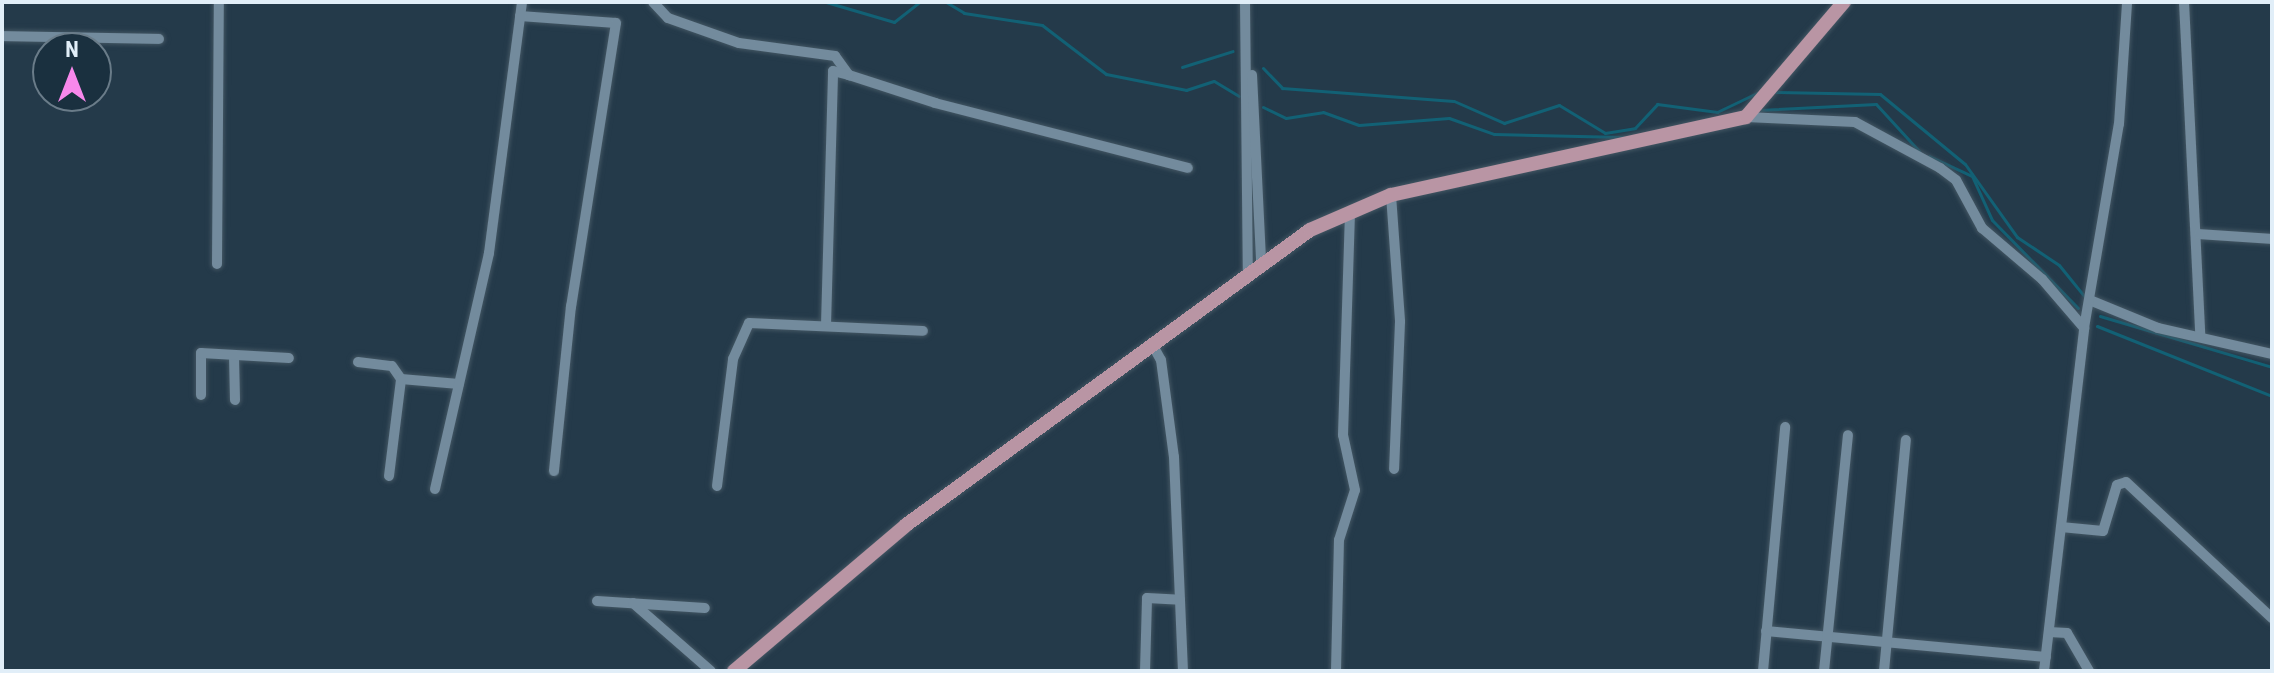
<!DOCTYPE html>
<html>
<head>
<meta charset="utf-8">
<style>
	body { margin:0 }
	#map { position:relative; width:2274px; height:673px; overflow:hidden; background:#243a4a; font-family:"Roboto Condensed",sans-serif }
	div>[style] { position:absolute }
	.stream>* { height:3px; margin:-1.5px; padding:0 1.5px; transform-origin:1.5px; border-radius:1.5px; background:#126175 }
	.roads { filter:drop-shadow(0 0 2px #435663) drop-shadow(0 0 2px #435663) }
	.minor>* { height:10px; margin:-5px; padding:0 5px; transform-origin:5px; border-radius:5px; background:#738b9d }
	.major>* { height:14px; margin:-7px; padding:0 7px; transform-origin:7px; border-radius:7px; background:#b995a4 }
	span { translate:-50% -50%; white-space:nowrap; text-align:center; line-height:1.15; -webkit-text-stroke:8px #1a303f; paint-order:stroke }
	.frame { position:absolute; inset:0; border:4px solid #e1eef8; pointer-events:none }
	.north { position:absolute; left:32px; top:32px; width:80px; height:80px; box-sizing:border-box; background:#1a303f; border:2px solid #6a7c89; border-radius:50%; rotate:0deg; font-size:22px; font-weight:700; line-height:32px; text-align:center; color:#e1eef8 }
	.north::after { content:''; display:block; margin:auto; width:28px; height:36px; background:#f888eb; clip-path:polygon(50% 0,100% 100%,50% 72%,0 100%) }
</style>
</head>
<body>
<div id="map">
	<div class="stream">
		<i style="left:826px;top:2px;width:71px;rotate:16.4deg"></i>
		<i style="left:894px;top:22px;width:33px;rotate:-38deg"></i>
		<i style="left:946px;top:2px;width:21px;rotate:31deg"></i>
		<i style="left:964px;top:13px;width:79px;rotate:8.7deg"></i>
		<i style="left:1042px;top:25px;width:81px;rotate:37.4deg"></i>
		<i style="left:1106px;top:74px;width:82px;rotate:11.3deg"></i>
		<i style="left:1186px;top:90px;width:29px;rotate:-18deg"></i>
		<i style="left:1214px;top:81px;width:29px;rotate:31deg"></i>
		<i style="left:1182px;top:67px;width:53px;rotate:-17.4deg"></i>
		<i style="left:1263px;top:68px;width:28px;rotate:46deg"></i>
		<i style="left:1282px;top:88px;width:172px;rotate:4.3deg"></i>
		<i style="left:1454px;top:101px;width:55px;rotate:23.7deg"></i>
		<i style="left:1504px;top:123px;width:58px;rotate:-18.1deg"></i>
		<i style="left:1559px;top:105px;width:54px;rotate:31.3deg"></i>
		<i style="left:1605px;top:133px;width:30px;rotate:-9deg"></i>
		<i style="left:1635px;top:128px;width:33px;rotate:-47deg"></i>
		<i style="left:1657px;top:104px;width:61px;rotate:7.6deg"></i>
		<i style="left:1717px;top:112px;width:47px;rotate:-25.5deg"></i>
		<i style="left:1775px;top:92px;width:105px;rotate:1.1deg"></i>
		<i style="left:1880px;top:94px;width:110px;rotate:39.5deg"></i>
		<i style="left:1965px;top:164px;width:90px;rotate:54.5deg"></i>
		<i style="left:2017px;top:237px;width:50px;rotate:33.7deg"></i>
		<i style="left:2059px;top:265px;width:40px;rotate:51deg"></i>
		<i style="left:1263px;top:107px;width:25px;rotate:26deg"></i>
		<i style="left:1286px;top:118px;width:37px;rotate:-9deg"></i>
		<i style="left:1323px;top:112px;width:38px;rotate:20deg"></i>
		<i style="left:1359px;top:125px;width:90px;rotate:-4.4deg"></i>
		<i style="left:1449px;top:118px;width:48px;rotate:19.6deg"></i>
		<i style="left:1494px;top:134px;width:129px;rotate:1.3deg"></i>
		<i style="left:1760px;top:110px;width:116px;rotate:-3deg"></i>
		<i style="left:1876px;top:104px;width:64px;rotate:47.5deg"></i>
		<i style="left:1929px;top:156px;width:47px;rotate:24.9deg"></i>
		<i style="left:1972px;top:176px;width:48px;rotate:65.6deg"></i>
		<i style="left:1992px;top:220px;width:123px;rotate:45.7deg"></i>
		<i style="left:2100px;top:316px;width:179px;rotate:16.5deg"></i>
		<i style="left:2097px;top:326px;width:188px;rotate:21.8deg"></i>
	</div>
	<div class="roads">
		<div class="minor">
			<i style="left:653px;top:2px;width:22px;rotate:47deg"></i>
			<i style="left:668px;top:18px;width:75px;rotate:19.4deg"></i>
			<i style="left:739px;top:43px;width:97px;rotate:7.7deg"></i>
			<i style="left:835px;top:56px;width:24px;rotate:54deg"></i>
			<i style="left:849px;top:75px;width:90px;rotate:18deg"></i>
			<i style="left:935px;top:103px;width:261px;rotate:14.4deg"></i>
			<i style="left:1245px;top:2px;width:270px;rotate:89.4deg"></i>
			<i style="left:2184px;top:2px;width:332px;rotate:87.2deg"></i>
			<i style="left:520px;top:16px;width:96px;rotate:4.2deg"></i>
			<i style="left:616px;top:23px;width:287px;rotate:99deg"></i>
			<i style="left:571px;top:306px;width:166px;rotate:95.9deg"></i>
			<i style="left:2px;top:36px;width:157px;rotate:1.1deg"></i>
			<i style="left:1252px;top:75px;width:186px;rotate:87.2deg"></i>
			<i style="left:1746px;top:117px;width:109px;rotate:2.6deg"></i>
			<i style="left:1855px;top:122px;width:97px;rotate:28.4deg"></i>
			<i style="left:1940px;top:168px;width:20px;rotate:37deg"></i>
			<i style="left:1956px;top:180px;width:55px;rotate:61.6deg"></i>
			<i style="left:1982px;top:228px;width:79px;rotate:40.4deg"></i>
			<i style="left:2042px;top:279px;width:65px;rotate:49.4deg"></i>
			<i style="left:1391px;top:195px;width:127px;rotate:85.9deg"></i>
			<i style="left:1400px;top:322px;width:147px;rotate:92.3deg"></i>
			<i style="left:2199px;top:234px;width:73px;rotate:3.9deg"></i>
			<i style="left:217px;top:264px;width:262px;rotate:-89.6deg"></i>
			<i style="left:2092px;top:301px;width:71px;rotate:22.2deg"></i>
			<i style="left:2158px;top:328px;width:117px;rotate:12.8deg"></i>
			<i style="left:826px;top:325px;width:254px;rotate:-88.4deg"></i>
			<i style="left:833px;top:71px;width:16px;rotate:14deg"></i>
			<i style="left:1152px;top:344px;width:18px;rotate:61deg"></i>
			<i style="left:1161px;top:360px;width:98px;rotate:82.4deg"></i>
			<i style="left:1174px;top:457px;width:214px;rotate:87.6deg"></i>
			<i style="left:234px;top:356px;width:44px;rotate:88.7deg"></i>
			<i style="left:358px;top:362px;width:34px;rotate:7deg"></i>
			<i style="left:392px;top:366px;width:16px;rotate:55deg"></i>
			<i style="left:401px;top:379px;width:58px;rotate:4.9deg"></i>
			<i style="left:201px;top:395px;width:42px;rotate:-90deg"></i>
			<i style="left:201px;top:353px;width:88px;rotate:3.3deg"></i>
			<i style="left:389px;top:476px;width:98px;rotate:-82.9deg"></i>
			<i style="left:717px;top:486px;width:128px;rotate:-82.8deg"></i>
			<i style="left:733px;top:359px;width:39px;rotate:-66deg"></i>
			<i style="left:749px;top:323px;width:174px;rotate:2.6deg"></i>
			<i style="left:435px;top:489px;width:242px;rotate:-77.1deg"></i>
			<i style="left:489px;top:253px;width:253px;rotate:-82.5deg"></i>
			<i style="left:2061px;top:527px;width:42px;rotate:5.4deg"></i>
			<i style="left:2103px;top:531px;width:48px;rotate:-73.1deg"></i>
			<i style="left:2117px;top:485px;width:9px;rotate:-18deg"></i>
			<i style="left:2126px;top:482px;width:200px;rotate:43deg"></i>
			<i style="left:597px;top:601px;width:108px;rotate:3.7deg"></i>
			<i style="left:633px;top:603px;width:103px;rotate:41.1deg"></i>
			<i style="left:1766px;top:631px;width:281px;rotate:5.3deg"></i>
			<i style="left:2049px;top:632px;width:18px;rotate:3deg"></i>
			<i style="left:2067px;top:633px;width:44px;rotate:59.9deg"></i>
			<i style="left:1145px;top:671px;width:73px;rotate:-88.4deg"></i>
			<i style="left:1147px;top:598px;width:33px;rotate:3deg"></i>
			<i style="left:1336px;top:671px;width:131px;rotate:-88.7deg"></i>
			<i style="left:1339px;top:540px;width:52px;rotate:-72.3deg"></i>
			<i style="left:1355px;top:490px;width:56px;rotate:-102.3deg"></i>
			<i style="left:1343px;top:435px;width:224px;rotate:-88.2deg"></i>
			<i style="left:1763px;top:671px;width:245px;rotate:-84.8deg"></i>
			<i style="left:1824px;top:671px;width:237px;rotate:-84.2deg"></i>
			<i style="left:1884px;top:671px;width:232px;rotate:-84.6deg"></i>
			<i style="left:2044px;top:671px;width:345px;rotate:-83.3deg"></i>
			<i style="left:2084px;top:328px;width:207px;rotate:-80.3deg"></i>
			<i style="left:2119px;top:124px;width:122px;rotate:-86.2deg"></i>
		</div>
		<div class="major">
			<i style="left:734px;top:671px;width:226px;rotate:-40.3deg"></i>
			<i style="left:906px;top:525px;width:500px;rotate:-36.14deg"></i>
			<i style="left:1310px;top:230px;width:88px;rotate:-23.4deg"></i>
			<i style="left:1391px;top:195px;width:363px;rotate:-12.4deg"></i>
			<i style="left:1746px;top:117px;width:151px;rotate:-49.6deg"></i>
		</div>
	</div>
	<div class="frame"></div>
	<div class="north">N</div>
</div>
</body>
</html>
